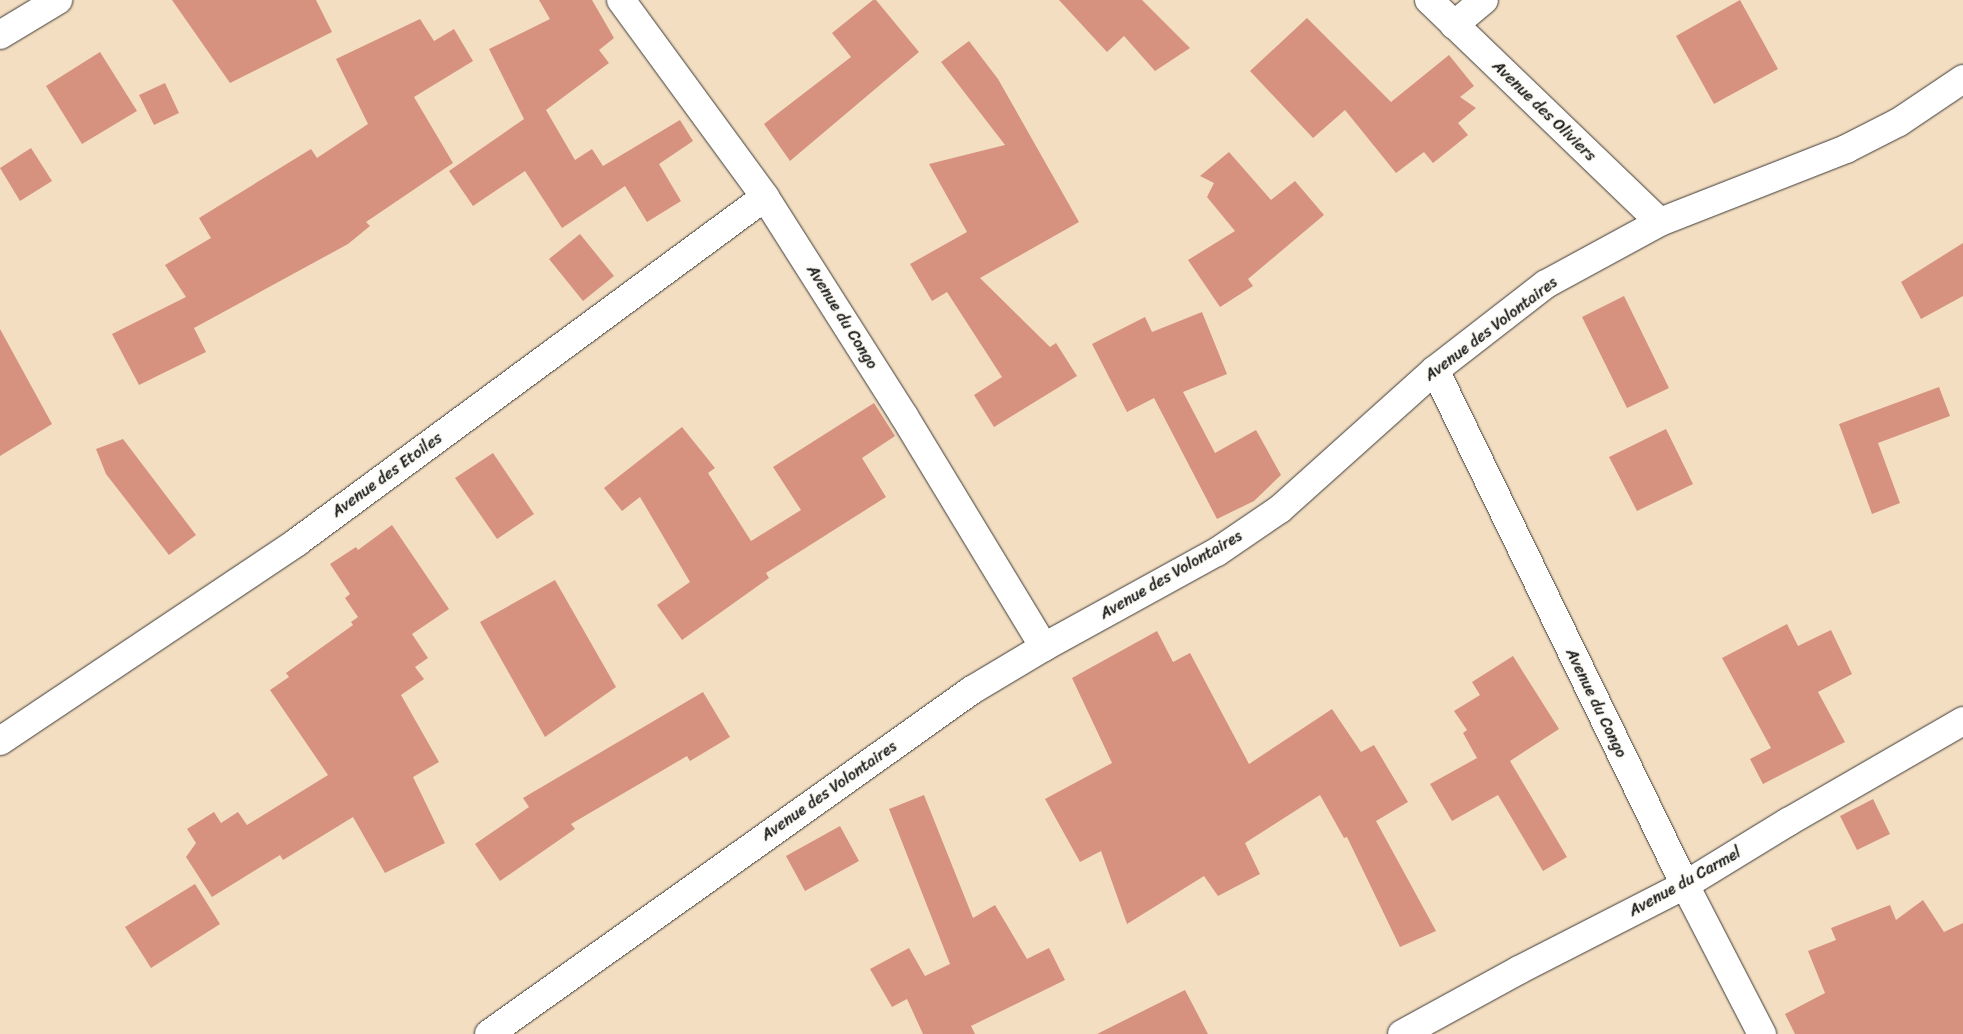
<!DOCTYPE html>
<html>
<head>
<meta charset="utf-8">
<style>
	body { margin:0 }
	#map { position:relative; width:1963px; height:1034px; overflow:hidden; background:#f3dec2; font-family:Sriracha,sans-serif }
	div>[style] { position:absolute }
	.building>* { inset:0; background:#d6927f }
	.roads { filter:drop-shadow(0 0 1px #3c3935) drop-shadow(0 0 1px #3c3935) }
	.street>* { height:28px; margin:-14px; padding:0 14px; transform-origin:14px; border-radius:14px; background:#fff }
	span { translate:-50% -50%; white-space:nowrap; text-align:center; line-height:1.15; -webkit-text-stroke:4.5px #fdfcf7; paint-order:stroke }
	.street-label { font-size:16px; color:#1c1c1c }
</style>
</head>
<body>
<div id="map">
	<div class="building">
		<i style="clip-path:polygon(172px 0,316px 0,332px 32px,230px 83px)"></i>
		<i style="clip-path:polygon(539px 0,592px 0,614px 38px,599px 50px,609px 63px,546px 110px,575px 160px,592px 149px,603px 166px,680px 120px,693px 141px,659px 164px,681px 201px,647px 222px,625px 186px,562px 228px,525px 171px,473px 206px,449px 171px,524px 119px,489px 49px,550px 19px)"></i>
		<i style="clip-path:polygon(873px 0,876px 0,919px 52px,790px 161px,764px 124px,851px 57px,832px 33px)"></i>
		<i style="clip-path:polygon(1059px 0,1142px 0,1190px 48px,1155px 71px,1124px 36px,1107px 52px)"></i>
		<i style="clip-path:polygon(1740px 0,1778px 69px,1714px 104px,1676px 36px)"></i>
		<i style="clip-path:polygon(1307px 18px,1391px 102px,1449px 55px,1474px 86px,1460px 97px,1476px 108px,1458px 123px,1468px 135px,1433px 163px,1424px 152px,1396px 173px,1345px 110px,1313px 138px,1250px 71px)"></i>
		<i style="clip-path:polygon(420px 19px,434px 41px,454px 29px,473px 61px,414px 97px,453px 163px,366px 222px,370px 226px,348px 244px,194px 328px,206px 352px,139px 385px,112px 334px,186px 297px,165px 265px,211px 238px,199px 218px,311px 149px,317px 158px,368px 124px,336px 59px)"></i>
		<i style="clip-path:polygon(969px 41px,998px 79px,1079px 222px,980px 278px,1050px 347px,1056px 343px,1077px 376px,994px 427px,974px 395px,1002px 377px,947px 292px,932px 301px,910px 264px,967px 232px,929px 164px,1005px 145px,941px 62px)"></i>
		<i style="clip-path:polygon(100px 52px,137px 111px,82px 144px,46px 86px)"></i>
		<i style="clip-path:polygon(165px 83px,179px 113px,154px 125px,139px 95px)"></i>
		<i style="clip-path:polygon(31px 148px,52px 181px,20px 201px,0 168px)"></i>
		<i style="clip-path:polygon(1229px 152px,1271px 200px,1295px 181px,1324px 215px,1248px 279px,1253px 286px,1220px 307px,1188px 260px,1235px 231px,1207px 197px,1214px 183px,1200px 176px)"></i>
		<i style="clip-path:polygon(580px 234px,614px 276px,583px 301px,549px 259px)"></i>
		<i style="clip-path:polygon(1963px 243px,1963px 296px,1921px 319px,1901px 282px)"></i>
		<i style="clip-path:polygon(1624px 296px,1669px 388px,1627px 408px,1582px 317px)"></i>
		<i style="clip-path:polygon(1202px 312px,1227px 374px,1183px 392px,1215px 453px,1256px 430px,1281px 475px,1254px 501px,1217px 519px,1154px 398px,1127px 412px,1092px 344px,1145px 317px,1152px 332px)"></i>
		<i style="clip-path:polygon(0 329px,52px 424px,0 456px)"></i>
		<i style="clip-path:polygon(1939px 387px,1950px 416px,1878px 443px,1900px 503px,1872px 514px,1839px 424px)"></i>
		<i style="clip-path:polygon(874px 403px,895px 436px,862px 458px,886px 497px,766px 573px,769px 578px,682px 640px,657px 605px,690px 582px,640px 497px,622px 511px,604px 488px,682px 427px,715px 468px,708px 473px,751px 541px,801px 510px,773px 467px)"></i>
		<i style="clip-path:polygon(1666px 429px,1693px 484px,1637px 511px,1609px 457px)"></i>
		<i style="clip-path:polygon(123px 439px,196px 535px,169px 555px,106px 474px,96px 449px)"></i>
		<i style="clip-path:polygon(493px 453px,534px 514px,497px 539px,455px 478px)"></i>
		<i style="clip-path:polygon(392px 525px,449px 609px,412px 634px,428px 658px,415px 667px,424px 679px,401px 695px,439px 762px,413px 777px,445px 843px,385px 873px,353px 817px,283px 860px,280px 855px,212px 897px,186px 857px,196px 843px,187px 829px,214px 812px,221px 823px,238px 812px,247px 825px,328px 775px,270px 690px,289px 677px,286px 673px,353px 625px,351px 622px,358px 617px,345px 598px,350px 594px,330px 564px,356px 547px,358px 550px)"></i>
		<i style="clip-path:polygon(555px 580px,616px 687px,545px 737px,480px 622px)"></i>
		<i style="clip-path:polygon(1787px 624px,1798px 646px,1831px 630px,1852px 674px,1818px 692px,1845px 742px,1763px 784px,1750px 759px,1771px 748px,1722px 658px)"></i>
		<i style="clip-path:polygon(1157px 631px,1173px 662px,1190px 653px,1249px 764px,1332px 709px,1361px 752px,1374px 745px,1408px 802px,1376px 821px,1436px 931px,1400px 947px,1347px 837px,1344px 838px,1320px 795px,1245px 843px,1260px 874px,1218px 896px,1204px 876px,1127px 924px,1101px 851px,1080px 862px,1045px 799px,1112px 763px,1072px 678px)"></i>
		<i style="clip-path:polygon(1513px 656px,1559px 729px,1510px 761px,1567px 857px,1543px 871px,1498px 795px,1452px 821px,1430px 784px,1477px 758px,1463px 733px,1467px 730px,1454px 711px,1480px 695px,1472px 682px)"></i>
		<i style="clip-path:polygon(703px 692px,730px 737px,690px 761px,687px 756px,571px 824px,575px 829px,500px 881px,475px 844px,529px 807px,523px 798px)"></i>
		<i style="clip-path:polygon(924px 795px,973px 918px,995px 905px,1027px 959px,1049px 948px,1065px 980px,971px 1026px,975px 1034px,923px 1034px,907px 999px,892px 1007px,870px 969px,909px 948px,925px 976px,950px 964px,889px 809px)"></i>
		<i style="clip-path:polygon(1873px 799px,1890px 834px,1857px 850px,1840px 816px)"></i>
		<i style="clip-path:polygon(840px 826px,859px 861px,805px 891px,786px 856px)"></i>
		<i style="clip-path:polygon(195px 884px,220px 924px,151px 968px,125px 927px)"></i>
		<i style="clip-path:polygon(1923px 900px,1944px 932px,1963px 923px,1963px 1034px,1795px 1034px,1785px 1014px,1825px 993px,1808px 951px,1836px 940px,1831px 928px,1890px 905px,1896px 920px)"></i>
		<i style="clip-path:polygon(1185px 990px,1208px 1034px,1097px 1034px)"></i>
	</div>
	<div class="roads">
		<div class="street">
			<i style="left:621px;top:0;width:244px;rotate:53.8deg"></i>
			<i style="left:765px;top:197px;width:259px;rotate:57.6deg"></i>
			<i style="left:904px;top:416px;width:270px;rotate:58.8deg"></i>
			<i style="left:1429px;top:0;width:320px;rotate:43.9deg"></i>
			<i style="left:1454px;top:25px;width:39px;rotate:-40deg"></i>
			<i style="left:0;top:35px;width:68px;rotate:-31.1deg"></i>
			<i style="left:1435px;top:370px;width:572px;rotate:64.11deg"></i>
			<i style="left:1685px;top:885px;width:168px;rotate:62.7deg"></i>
			<i style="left:0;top:741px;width:358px;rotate:-33.8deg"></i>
			<i style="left:297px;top:542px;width:581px;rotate:-36.4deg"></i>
			<i style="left:489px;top:1034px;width:593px;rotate:-35.46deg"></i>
			<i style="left:972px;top:690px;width:84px;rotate:-30.8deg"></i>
			<i style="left:1044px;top:647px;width:197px;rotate:-28.8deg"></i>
			<i style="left:1217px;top:552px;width:76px;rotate:-34.3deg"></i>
			<i style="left:1280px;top:509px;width:208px;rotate:-41.9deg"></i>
			<i style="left:1435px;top:370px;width:140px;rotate:-37.8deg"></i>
			<i style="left:1546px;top:284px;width:130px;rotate:-28.5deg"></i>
			<i style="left:1660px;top:222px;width:200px;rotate:-21.4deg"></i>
			<i style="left:1846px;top:149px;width:59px;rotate:-27deg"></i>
			<i style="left:1899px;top:122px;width:77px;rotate:-33.9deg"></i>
			<i style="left:1402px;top:1034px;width:133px;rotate:-28.7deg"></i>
			<i style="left:1519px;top:970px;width:186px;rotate:-27.1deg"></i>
			<i style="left:1685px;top:885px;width:121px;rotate:-31.5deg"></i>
			<i style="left:1788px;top:822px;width:202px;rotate:-30deg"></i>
		</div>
	</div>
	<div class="street-label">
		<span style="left:1544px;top:111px;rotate:44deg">Avenue des Oliviers</span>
		<span style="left:842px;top:317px;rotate:58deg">Avenue du Congo</span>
		<span style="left:1491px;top:329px;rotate:-37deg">Avenue des Volontaires</span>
		<span style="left:387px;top:475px;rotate:-36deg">Avenue des Etoiles</span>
		<span style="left:1171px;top:575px;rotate:-30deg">Avenue des Volontaires</span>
		<span style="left:1596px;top:703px;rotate:64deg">Avenue du Congo</span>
		<span style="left:829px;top:791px;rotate:-35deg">Avenue des Volontaires</span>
		<span style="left:1685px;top:882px;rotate:-29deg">Avenue du Carmel</span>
	</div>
</div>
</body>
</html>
